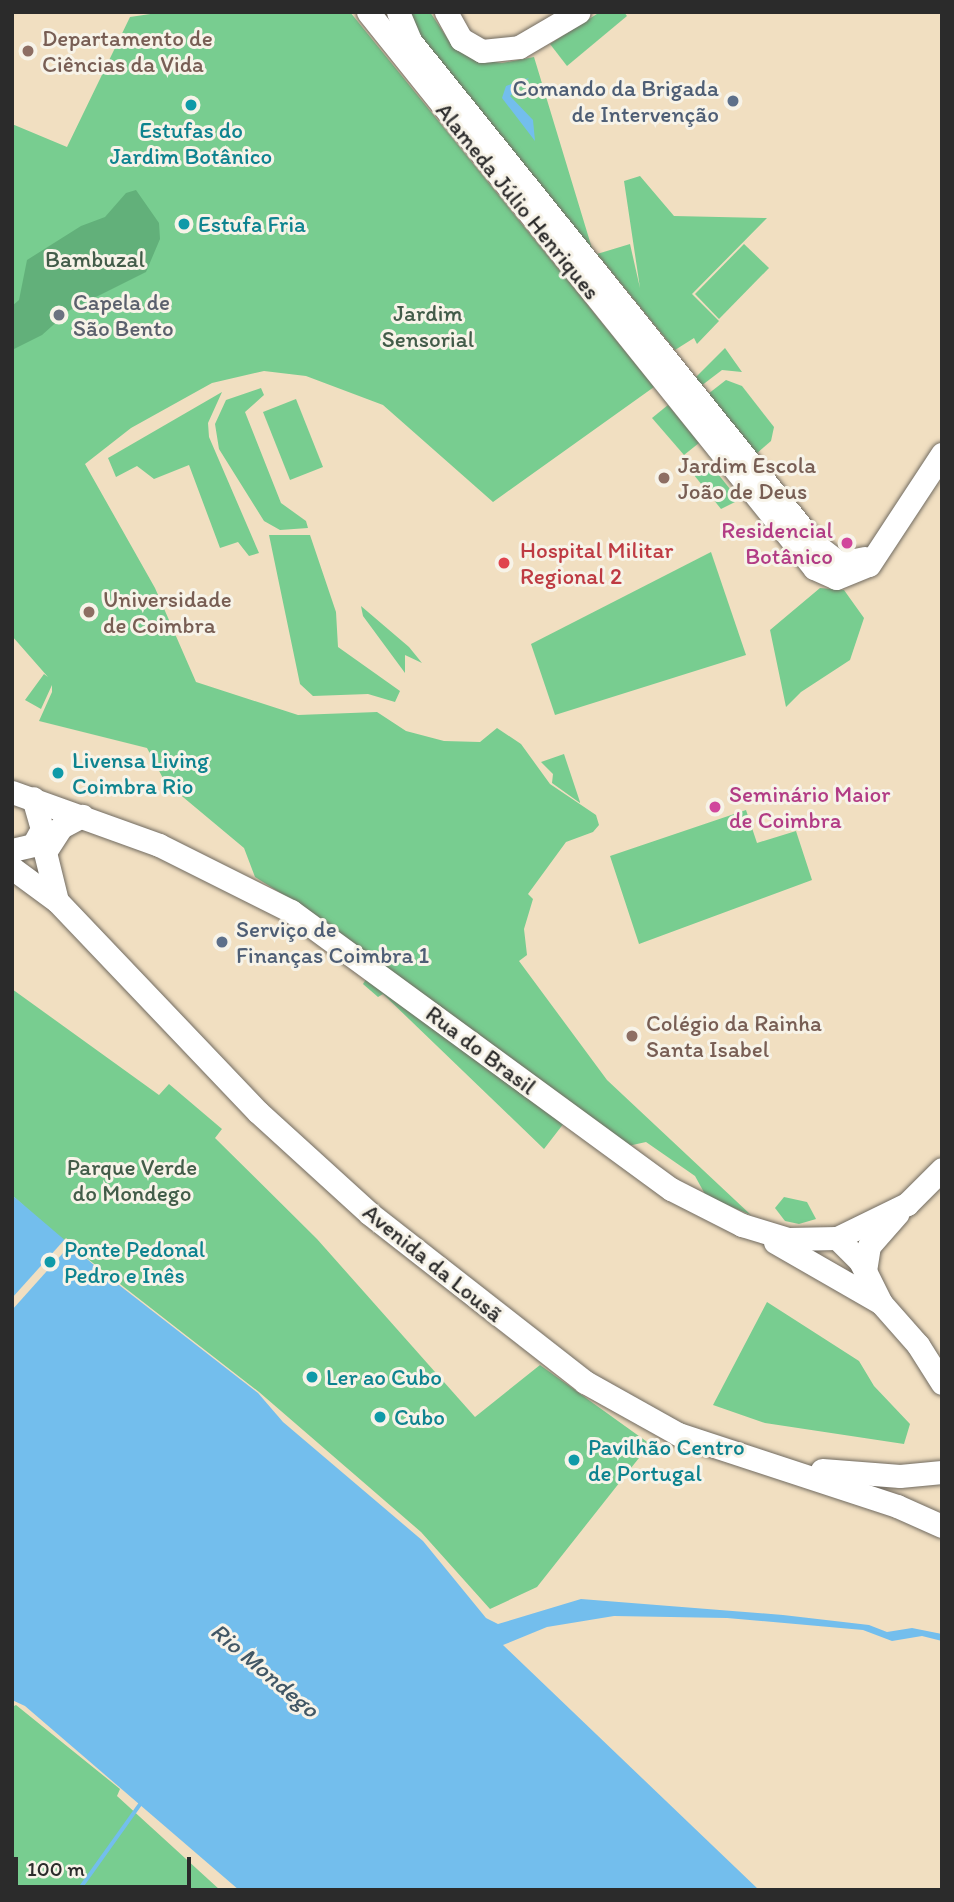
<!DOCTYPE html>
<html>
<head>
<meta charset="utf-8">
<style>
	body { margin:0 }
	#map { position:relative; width:954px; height:1902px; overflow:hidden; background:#f1dfc1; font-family:Itim,sans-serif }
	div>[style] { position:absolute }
	.green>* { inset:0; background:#78cd90 }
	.forest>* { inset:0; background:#62b07a }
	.water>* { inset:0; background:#73beed }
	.pier>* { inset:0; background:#f1dfc1 }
	.stream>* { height:3.5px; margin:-1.75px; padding:0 1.75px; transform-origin:1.75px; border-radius:1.75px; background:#73beed }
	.roads { filter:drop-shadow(0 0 2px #706a60) drop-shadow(0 0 2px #706a60) }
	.major>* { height:23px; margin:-11.5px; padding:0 11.5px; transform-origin:11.5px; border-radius:11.5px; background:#fff }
	.dots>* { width:19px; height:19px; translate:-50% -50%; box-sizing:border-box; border:4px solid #f7f3e8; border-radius:50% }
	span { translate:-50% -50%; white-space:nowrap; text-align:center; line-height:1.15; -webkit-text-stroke:6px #f7f3e8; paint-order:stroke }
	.education-label { font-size:23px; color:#785e54 }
	.left { translate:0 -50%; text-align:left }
	.service-label { font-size:23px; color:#4e5e75 }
	.right { translate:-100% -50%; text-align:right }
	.culture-label { font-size:23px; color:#0d838f }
	.street-label { font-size:23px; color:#2b2b2b }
	.park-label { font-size:23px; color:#425c49 }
	.worship-label { font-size:23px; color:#5b616d }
	.hotel-label { font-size:23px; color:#b23c85 }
	.health-label { font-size:23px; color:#be3a42 }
	.water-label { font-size:24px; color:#415765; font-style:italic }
	.frame { position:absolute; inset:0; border:14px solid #2b2b2b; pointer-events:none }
	.scale { position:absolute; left:14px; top:1857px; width:177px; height:32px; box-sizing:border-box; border:4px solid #2b2b2b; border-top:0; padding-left:9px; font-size:21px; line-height:24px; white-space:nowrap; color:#2b2b2b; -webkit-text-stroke:5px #f7f3e8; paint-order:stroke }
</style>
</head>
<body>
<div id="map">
	<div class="green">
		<i style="clip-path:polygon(164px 12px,350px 12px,654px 387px,493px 502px,383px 405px,306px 376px,264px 371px,212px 383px,131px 428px,85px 464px,155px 588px,196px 682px,298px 715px,377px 712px,406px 731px,444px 741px,480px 742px,497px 728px,521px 744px,550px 784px,596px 815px,599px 825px,593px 832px,566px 842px,528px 894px,533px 899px,524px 929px,527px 955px,519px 961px,607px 1080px,751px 1215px,706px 1196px,695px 1176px,646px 1142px,628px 1146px,314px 914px,255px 877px,244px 848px,165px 782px,147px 748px,39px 721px,52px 692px,52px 685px,41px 709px,25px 700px,44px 674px,48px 677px,12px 636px,12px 124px,67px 147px,130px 17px)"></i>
		<i style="clip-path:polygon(408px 12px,430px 12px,451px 44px,472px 59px,502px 63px,534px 57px,594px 255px,413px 30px)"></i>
		<i style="clip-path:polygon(600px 12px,624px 12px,627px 16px,567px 66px,550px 44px)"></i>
		<i style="clip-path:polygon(640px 176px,674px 216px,767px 218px,692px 294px,719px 321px,697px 344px,694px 338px,675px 350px,597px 254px,630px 244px,640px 288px,624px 181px)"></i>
		<i style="clip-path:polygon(744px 244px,769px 268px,719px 319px,695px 294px)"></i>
		<i style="clip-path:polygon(725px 348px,742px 372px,722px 370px,701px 386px,696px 377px)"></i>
		<i style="clip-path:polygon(726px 380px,742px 386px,774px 427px,771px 441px,756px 454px,708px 394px)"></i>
		<i style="clip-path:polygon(261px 388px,264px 395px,245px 412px,281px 503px,306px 521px,308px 528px,280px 530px,264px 521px,219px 449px,215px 424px,226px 400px)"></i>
		<i style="clip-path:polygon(222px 392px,208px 423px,209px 437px,259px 553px,249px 556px,238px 542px,220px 548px,189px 465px,154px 479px,137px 466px,116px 477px,108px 458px)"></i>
		<i style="clip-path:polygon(296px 399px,323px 467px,290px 480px,263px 412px)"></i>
		<i style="clip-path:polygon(668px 405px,699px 443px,684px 455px,652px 418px)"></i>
		<i style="clip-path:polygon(709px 463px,739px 500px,721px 509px,694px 475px)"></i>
		<i style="clip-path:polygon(269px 535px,310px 535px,336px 612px,338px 647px,400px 691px,395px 702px,368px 694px,313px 696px,300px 684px)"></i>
		<i style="clip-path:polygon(711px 552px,746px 655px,555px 715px,531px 644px)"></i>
		<i style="clip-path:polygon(820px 588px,844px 590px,864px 618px,850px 660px,801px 692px,786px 707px,770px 630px)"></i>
		<i style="clip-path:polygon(361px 606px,409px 647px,422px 663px,405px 655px,405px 673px,363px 616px)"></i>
		<i style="clip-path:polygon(564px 754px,580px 802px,580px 803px,552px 783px,553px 774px,541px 762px)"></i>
		<i style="clip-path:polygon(746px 810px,757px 843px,796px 831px,812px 880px,639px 944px,610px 856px)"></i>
		<i style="clip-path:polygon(368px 976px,564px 1123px,544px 1149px,383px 994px,378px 997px,363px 984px)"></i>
		<i style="clip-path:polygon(12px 989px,159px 1095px,169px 1084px,222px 1129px,215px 1138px,317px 1239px,475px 1417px,540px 1365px,650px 1444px,537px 1587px,490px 1609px,421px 1532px,259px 1392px,48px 1228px,12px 1195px)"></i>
		<i style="clip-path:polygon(784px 1197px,807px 1202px,816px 1219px,799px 1224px,785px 1221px,775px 1208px)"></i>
		<i style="clip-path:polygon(767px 1302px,859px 1361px,874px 1386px,910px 1424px,904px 1444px,765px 1423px,713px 1405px)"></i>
		<i style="clip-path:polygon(16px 1705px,120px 1789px,117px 1796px,220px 1890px,12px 1890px,12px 1707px)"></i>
	</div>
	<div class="forest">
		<i style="clip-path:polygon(136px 190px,159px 223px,160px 239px,146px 272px,70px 310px,42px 335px,12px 350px,12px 306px,19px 300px,27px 260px,81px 226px,105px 217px,126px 193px)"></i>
	</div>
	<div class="water">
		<i style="clip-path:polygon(529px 78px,510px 96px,533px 120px,535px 141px,502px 98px,506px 86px)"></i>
		<i style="clip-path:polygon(12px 1195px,101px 1271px,258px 1393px,283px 1422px,423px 1541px,486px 1618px,498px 1624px,581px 1599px,783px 1615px,869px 1625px,887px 1632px,912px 1628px,942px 1634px,942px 1641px,922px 1636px,892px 1641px,863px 1630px,727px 1618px,614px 1616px,547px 1627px,503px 1645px,759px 1890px,239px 1890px,25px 1706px,12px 1700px)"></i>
	</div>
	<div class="pier">
		<i style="clip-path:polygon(66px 1238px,72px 1243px,12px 1310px,12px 1298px)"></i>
	</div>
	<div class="stream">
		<i style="left:79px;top:1890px;width:107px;rotate:-54.5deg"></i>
	</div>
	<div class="roads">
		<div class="major">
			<i style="left:368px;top:12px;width:713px;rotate:51.26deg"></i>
			<i style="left:814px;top:568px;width:24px;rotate:24deg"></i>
			<i style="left:836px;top:578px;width:35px;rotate:-22deg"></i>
			<i style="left:869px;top:565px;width:133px;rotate:-56.7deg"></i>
			<i style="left:398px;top:12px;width:33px;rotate:67deg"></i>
			<i style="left:411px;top:42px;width:644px;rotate:51.17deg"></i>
			<i style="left:815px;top:544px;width:31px;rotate:38deg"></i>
			<i style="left:839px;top:563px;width:26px;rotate:-11deg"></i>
			<i style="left:446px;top:12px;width:31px;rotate:61deg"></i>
			<i style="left:461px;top:39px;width:24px;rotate:30deg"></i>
			<i style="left:482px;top:51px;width:37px;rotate:-6deg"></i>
			<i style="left:519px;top:47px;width:69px;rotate:-30.3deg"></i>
			<i style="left:12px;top:792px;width:156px;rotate:19.8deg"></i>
			<i style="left:159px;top:845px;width:148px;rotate:26.6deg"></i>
			<i style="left:291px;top:911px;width:471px;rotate:36.2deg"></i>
			<i style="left:671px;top:1189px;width:80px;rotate:26.9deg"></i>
			<i style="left:742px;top:1225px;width:48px;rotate:16.9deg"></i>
			<i style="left:788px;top:1239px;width:49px;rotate:-1.2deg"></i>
			<i style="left:837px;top:1238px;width:78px;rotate:-25.9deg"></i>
			<i style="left:907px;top:1204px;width:49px;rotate:-45deg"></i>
			<i style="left:12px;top:850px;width:22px;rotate:-13deg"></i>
			<i style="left:33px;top:845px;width:18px;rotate:-61deg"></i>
			<i style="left:42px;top:829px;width:32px;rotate:-106deg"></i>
			<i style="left:12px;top:868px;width:56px;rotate:36.3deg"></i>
			<i style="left:57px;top:901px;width:291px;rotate:46.4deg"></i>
			<i style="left:258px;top:1112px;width:151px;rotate:42.3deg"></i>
			<i style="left:370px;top:1214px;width:273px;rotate:38deg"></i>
			<i style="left:585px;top:1382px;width:107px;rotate:29.2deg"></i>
			<i style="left:678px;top:1434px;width:231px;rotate:18.2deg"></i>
			<i style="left:897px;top:1506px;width:49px;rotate:24deg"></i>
			<i style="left:57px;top:901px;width:50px;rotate:-103.8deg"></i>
			<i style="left:45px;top:852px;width:30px;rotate:-57deg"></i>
			<i style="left:61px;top:827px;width:24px;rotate:-28deg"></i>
			<i style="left:837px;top:1238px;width:33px;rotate:45deg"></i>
			<i style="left:860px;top:1261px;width:47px;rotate:63.4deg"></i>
			<i style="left:881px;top:1303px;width:56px;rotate:48.6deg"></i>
			<i style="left:918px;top:1345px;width:45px;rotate:57.7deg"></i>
			<i style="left:775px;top:1242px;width:122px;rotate:29.9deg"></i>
			<i style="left:865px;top:1271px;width:25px;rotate:-81deg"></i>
			<i style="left:869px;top:1246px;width:43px;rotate:-48.8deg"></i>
			<i style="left:822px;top:1470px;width:78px;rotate:4.4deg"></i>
			<i style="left:900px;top:1476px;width:42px;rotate:-5.4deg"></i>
		</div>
	</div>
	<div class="dots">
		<i style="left:28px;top:51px;background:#8d6e63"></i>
		<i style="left:733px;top:101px;background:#5c6f8a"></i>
		<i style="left:191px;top:105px;background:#0f9aa8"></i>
		<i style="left:184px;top:224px;background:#0f9aa8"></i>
		<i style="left:59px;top:315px;background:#6b7280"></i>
		<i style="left:664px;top:478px;background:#8d6e63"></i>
		<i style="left:847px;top:543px;background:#d1479c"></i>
		<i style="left:504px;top:563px;background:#e0444e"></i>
		<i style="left:89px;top:612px;background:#8d6e63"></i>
		<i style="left:58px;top:773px;background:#0f9aa8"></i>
		<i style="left:715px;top:807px;background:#d1479c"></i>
		<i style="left:222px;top:942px;background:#5c6f8a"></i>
		<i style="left:632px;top:1036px;background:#8d6e63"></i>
		<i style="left:50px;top:1262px;background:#0f9aa8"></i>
		<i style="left:312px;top:1377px;background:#0f9aa8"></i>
		<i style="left:380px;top:1417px;background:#0f9aa8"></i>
		<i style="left:574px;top:1460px;background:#0f9aa8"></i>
	</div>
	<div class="education-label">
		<span class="left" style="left:42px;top:51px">Departamento de<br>Ciências da Vida</span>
		<span class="left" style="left:678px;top:478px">Jardim Escola<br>João de Deus</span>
		<span class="left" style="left:103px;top:612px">Universidade<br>de Coimbra</span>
		<span class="left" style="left:646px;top:1036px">Colégio da Rainha<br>Santa Isabel</span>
	</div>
	<div class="service-label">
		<span class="right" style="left:719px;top:101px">Comando da Brigada<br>de Intervenção</span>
		<span class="left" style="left:236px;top:942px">Serviço de<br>Finanças Coimbra 1</span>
	</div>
	<div class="culture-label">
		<span style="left:191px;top:143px">Estufas do<br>Jardim Botânico</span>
		<span class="left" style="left:198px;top:224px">Estufa Fria</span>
		<span class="left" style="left:72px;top:773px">Livensa Living<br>Coimbra Rio</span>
		<span class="left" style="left:64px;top:1262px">Ponte Pedonal<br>Pedro e Inês</span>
		<span class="left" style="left:326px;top:1377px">Ler ao Cubo</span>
		<span class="left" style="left:394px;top:1417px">Cubo</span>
		<span class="left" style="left:588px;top:1460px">Pavilhão Centro<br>de Portugal</span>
	</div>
	<div class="street-label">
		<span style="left:518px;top:201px;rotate:51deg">Alameda Júlio Henriques</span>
		<span style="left:481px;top:1050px;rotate:37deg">Rua do Brasil</span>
		<span style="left:433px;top:1263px;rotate:39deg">Avenida da Lousã</span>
	</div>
	<div class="park-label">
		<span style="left:95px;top:259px">Bambuzal</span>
		<span style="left:428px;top:326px">Jardim<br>Sensorial</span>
		<span style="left:132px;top:1180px">Parque Verde<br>do Mondego</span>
	</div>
	<div class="worship-label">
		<span class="left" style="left:73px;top:315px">Capela de<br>São Bento</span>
	</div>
	<div class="hotel-label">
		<span class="right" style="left:833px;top:543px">Residencial<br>Botânico</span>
		<span class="left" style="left:729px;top:807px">Seminário Maior<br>de Coimbra</span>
	</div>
	<div class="health-label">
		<span class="left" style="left:520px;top:563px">Hospital Militar<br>Regional 2</span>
	</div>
	<div class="water-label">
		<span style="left:265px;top:1670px;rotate:40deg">Rio Mondego</span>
	</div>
	<div class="frame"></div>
	<div class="scale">100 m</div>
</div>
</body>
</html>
